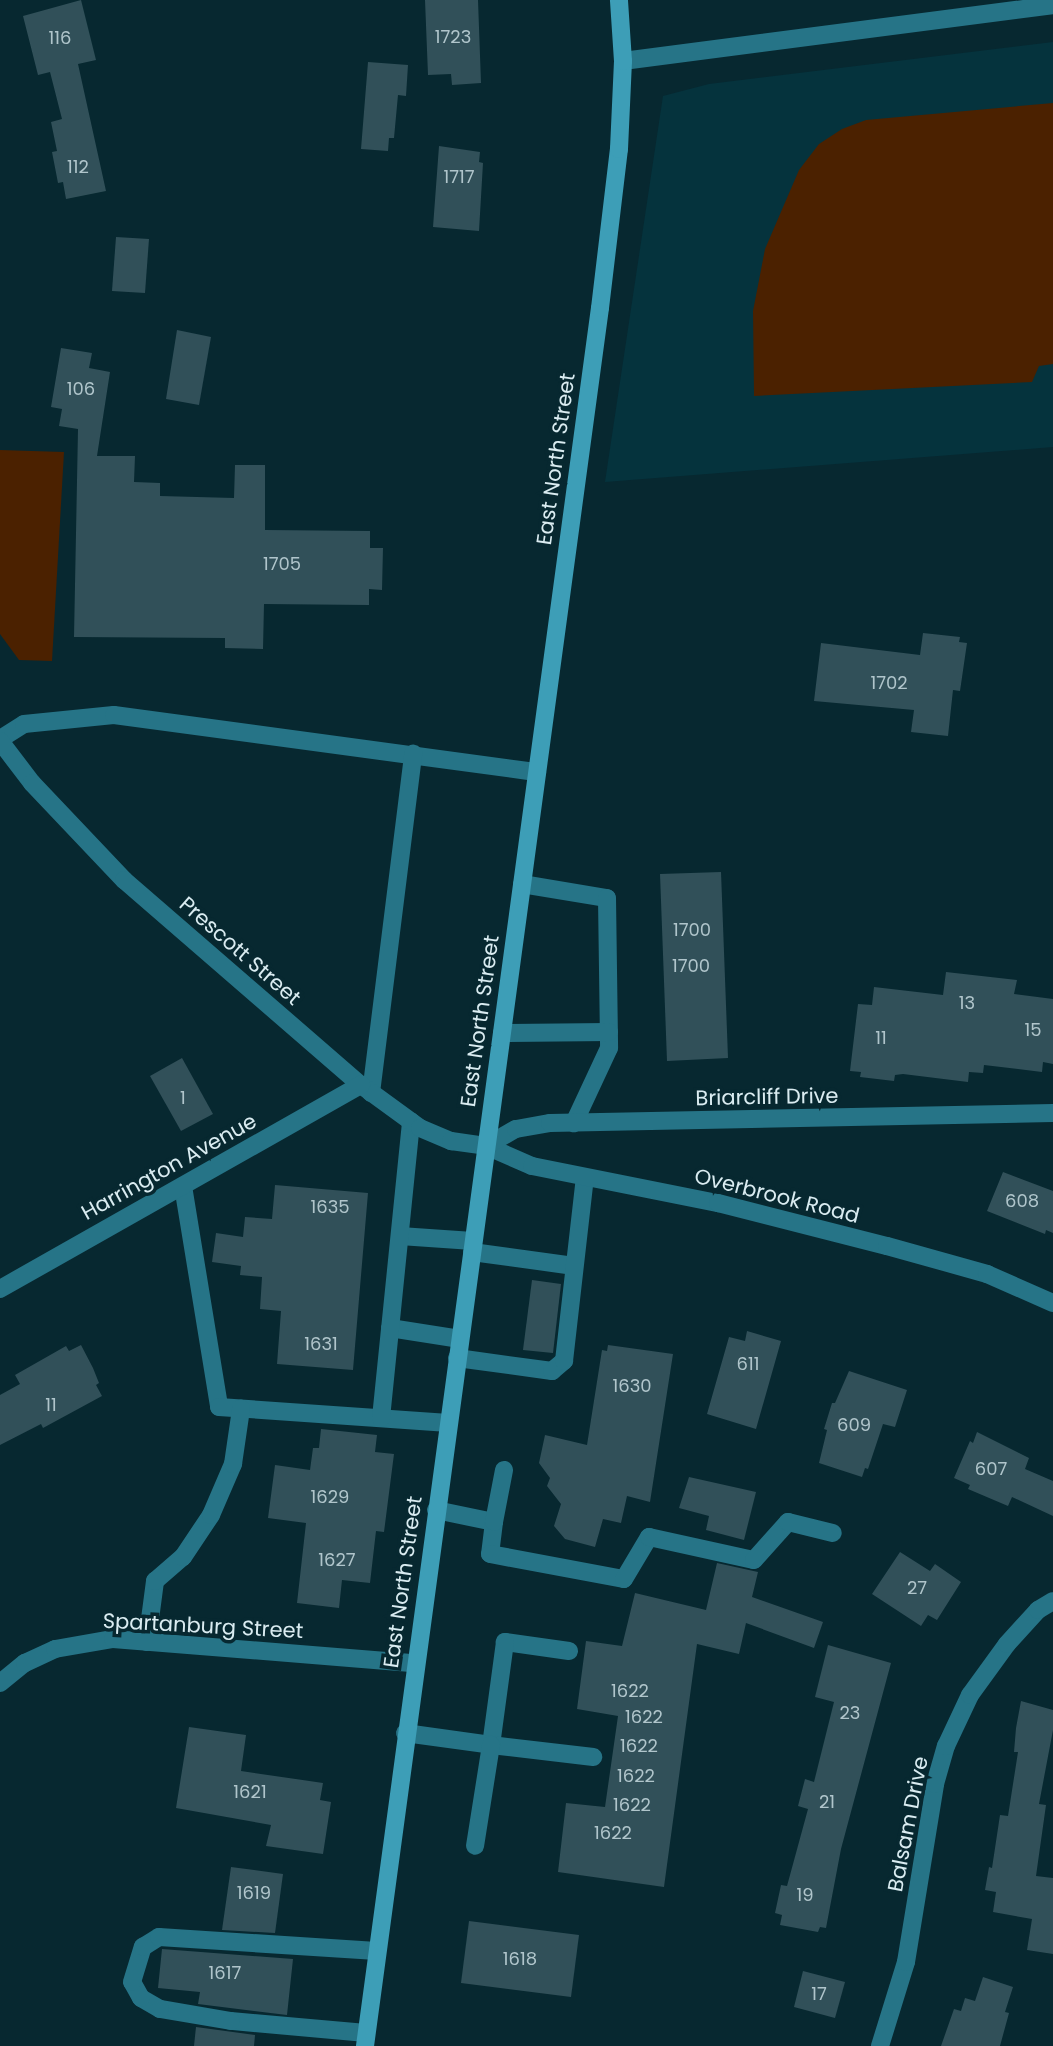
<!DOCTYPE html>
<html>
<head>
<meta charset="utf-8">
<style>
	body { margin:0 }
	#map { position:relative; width:1053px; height:2046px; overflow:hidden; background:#072830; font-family:Poppins,sans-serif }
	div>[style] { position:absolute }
	.built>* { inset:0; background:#05333d }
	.green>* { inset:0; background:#4b2100 }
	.building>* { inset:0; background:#315059 }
	.lane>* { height:18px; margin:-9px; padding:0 9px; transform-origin:9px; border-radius:9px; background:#267487 }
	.street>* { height:18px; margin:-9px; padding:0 9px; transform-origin:9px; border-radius:9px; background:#267487 }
	.secondary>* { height:18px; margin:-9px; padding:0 9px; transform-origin:9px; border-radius:9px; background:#3d9eb7 }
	span { translate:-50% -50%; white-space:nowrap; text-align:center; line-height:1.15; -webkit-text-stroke:7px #072830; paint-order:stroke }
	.number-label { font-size:18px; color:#b0c5cb }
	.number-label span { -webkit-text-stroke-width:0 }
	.street-label { font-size:21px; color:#daecf1 }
</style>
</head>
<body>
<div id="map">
	<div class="built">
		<i style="clip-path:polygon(1053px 42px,1053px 447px,605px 482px,663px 96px,709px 84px)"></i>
	</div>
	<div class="green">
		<i style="clip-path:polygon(1053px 103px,1053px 364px,1039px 366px,1032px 382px,754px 396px,753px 311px,765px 249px,799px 170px,819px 144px,842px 129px,866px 120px)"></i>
		<i style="clip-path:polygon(0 450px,64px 452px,52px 661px,19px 660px,0 634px)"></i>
	</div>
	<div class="building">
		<i style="clip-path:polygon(81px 0,96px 60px,78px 64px,106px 191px,66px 199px,63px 182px,58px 183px,52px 152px,57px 151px,51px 122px,62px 119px,50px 72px,38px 75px,23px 16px)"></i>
		<i style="clip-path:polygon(425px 0,478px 0,481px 83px,452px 85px,451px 74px,428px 75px)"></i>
		<i style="clip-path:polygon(368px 62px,408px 65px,406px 96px,398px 95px,394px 138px,389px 138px,388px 151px,361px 149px)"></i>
		<i style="clip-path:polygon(439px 146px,480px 152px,479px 162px,483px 163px,479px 231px,433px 227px)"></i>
		<i style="clip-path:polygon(116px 237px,149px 239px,145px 293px,112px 291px)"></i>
		<i style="clip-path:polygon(177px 330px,211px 337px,199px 405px,166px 399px)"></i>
		<i style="clip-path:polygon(61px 348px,92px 353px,89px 368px,110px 372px,97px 456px,135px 456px,134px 482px,160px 483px,160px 496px,234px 498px,235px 465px,265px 465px,265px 530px,370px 531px,370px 548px,383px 548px,382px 590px,369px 589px,369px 605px,264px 604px,263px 649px,225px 648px,225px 638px,74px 637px,78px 429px,59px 426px,62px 409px,51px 407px)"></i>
		<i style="clip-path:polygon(923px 633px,960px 637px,959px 642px,967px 643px,960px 691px,953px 690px,948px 736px,911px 732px,914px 710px,814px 701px,821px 643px,920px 655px)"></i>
		<i style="clip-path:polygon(721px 872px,728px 1058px,667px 1061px,660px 874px)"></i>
		<i style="clip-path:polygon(946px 972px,1017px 980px,1014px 994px,1053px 999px,1053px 1064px,1043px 1062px,1042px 1072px,984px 1065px,983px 1073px,969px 1072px,968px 1082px,903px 1074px,895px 1075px,894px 1081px,860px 1077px,861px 1072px,850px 1071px,858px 1004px,872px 1005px,874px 987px,943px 995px)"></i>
		<i style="clip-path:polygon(182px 1058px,213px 1114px,181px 1131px,150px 1076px)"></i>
		<i style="clip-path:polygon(1003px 1172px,1053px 1191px,1053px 1233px,1046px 1230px,1045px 1234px,987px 1211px)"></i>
		<i style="clip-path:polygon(275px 1185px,368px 1193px,353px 1370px,277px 1364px,281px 1311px,260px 1309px,262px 1277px,240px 1275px,241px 1266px,212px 1262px,216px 1233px,243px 1237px,245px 1217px,272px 1219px)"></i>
		<i style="clip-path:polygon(532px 1280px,561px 1284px,553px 1353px,523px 1350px)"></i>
		<i style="clip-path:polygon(747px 1331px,781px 1341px,756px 1429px,707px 1414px,729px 1337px,745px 1341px)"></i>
		<i style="clip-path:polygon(81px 1345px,93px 1368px,99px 1383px,96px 1385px,102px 1396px,43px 1428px,41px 1424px,0 1445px,0 1395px,20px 1384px,15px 1375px,66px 1346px,69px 1351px)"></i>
		<i style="clip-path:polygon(608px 1345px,673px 1354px,650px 1502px,627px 1496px,621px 1523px,603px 1519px,595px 1547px,565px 1539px,554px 1526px,561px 1504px,547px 1486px,550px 1478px,539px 1463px,545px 1435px,587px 1445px,602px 1350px,607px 1351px)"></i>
		<i style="clip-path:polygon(849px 1371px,907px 1390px,895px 1427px,883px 1424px,868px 1469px,865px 1468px,862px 1477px,819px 1463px,827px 1430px,824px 1429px,832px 1403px,835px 1403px)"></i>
		<i style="clip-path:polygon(321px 1429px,377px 1435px,375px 1452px,394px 1454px,384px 1532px,376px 1531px,370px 1583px,342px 1580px,339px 1608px,297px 1603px,306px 1523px,268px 1518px,275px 1465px,310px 1470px,313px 1448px,319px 1448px)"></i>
		<i style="clip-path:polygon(977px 1432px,1029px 1458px,1025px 1469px,1053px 1481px,1053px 1516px,1012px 1497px,1008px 1506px,968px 1489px,970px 1485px,954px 1478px,970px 1441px,973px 1443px)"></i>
		<i style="clip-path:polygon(689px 1477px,756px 1492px,744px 1540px,706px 1530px,709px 1516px,679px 1508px)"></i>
		<i style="clip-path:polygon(900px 1552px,930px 1571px,935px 1564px,961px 1582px,937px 1620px,928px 1615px,921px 1626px,872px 1594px)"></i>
		<i style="clip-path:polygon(717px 1563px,758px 1572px,752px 1597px,823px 1622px,814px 1648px,746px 1623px,739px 1654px,697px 1644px,664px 1887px,558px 1872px,566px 1803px,605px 1807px,618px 1716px,577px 1709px,586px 1641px,622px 1646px,635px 1593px,706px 1610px)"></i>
		<i style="clip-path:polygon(828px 1645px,891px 1663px,841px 1849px,826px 1928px,820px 1927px,818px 1932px,780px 1925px,782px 1915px,775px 1913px,781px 1885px,787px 1886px,808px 1809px,798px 1806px,805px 1779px,814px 1782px,834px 1702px,815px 1697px)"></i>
		<i style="clip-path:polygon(1021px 1701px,1053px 1710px,1053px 1730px,1039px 1804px,1046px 1805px,1036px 1876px,1053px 1878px,1053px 1954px,1027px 1950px,1032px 1919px,993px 1912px,996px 1892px,985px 1890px,989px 1867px,992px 1868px,1000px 1815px,1008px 1816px,1018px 1752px,1014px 1752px,1016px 1728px)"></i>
		<i style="clip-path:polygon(189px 1727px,246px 1735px,241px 1771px,323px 1783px,320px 1800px,331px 1802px,323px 1854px,266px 1846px,271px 1825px,176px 1808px)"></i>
		<i style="clip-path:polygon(231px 1867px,283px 1874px,275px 1933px,222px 1930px)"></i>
		<i style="clip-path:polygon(469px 1921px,579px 1935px,571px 1997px,461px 1983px)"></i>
		<i style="clip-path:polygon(162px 1949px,293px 1959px,287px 2015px,198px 2004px,200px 1992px,158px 1988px)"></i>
		<i style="clip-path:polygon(803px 1971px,845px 1982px,835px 2018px,794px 2007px)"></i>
		<i style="clip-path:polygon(983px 1977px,1013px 1987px,1005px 2012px,1009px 2013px,1000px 2046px,941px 2046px,954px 2009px,961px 2011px,965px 1998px,975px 2001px)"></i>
		<i style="clip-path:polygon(196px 2027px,255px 2035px,254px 2046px,194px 2046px)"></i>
	</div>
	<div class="lane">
		<i style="left:0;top:739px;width:28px;rotate:-32deg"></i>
		<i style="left:24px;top:724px;width:90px;rotate:-5.7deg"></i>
		<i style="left:114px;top:715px;width:427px;rotate:7.7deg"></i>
		<i style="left:522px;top:884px;width:86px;rotate:9.4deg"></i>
		<i style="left:607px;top:898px;width:150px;rotate:89.2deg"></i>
		<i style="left:609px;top:1048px;width:83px;rotate:115deg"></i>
		<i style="left:502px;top:1033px;width:107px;rotate:-0.5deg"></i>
		<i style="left:371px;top:1093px;width:342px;rotate:-82.9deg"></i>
		<i style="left:183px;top:1186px;width:224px;rotate:80.7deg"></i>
		<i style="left:219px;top:1407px;width:230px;rotate:4deg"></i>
		<i style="left:400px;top:1236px;width:73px;rotate:3.9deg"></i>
		<i style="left:472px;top:1252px;width:103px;rotate:7.8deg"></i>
		<i style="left:390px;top:1328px;width:71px;rotate:8.9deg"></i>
		<i style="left:457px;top:1358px;width:96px;rotate:7.8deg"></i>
		<i style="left:552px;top:1371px;width:16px;rotate:-40deg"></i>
		<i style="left:564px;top:1361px;width:185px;rotate:-83.5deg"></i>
		<i style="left:381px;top:1418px;width:298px;rotate:-84.2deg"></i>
		<i style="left:436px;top:1510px;width:59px;rotate:11.7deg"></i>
		<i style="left:494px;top:1522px;width:32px;rotate:97deg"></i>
		<i style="left:490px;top:1554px;width:136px;rotate:10.6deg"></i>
		<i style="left:624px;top:1579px;width:49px;rotate:-59.2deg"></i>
		<i style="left:649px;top:1537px;width:107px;rotate:12.4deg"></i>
		<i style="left:754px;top:1560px;width:51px;rotate:-48.2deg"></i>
		<i style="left:788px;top:1522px;width:46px;rotate:13.7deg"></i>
		<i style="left:494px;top:1522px;width:53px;rotate:-79.1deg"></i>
		<i style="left:147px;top:1642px;width:62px;rotate:-82.5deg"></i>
		<i style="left:155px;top:1581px;width:37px;rotate:-41deg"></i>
		<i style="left:183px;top:1557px;width:50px;rotate:-56.3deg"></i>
		<i style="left:211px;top:1515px;width:56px;rotate:-66.7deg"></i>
		<i style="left:233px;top:1464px;width:56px;rotate:-81.7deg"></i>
		<i style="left:569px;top:1651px;width:65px;rotate:-172deg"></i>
		<i style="left:505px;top:1642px;width:104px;rotate:97.7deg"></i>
		<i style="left:491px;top:1745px;width:103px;rotate:6.7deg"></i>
		<i style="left:405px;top:1733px;width:87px;rotate:7.9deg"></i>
		<i style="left:491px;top:1745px;width:102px;rotate:99deg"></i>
		<i style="left:366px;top:2033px;width:136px;rotate:-174.9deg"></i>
		<i style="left:231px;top:2021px;width:72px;rotate:-170.4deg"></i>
		<i style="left:160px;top:2009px;width:22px;rotate:-150deg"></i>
		<i style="left:141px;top:1998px;width:18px;rotate:-119deg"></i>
		<i style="left:132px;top:1982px;width:37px;rotate:-73deg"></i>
		<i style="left:143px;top:1947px;width:19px;rotate:-32deg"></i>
		<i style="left:159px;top:1937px;width:218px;rotate:3.7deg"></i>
	</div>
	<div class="street">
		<i style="left:623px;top:61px;width:434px;rotate:-7.4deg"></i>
		<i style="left:0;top:741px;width:53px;rotate:52.7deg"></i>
		<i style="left:32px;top:783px;width:134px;rotate:46.5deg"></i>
		<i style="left:124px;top:880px;width:313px;rotate:40.9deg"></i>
		<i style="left:361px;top:1085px;width:73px;rotate:36.1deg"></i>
		<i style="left:420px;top:1128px;width:34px;rotate:23deg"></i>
		<i style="left:451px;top:1141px;width:35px;rotate:8deg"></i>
		<i style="left:486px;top:1146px;width:50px;rotate:23.5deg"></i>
		<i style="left:532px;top:1166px;width:190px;rotate:11.3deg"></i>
		<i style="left:718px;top:1203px;width:174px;rotate:14.3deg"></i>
		<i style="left:887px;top:1246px;width:104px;rotate:15.6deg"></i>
		<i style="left:987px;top:1274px;width:72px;rotate:23.7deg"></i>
		<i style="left:486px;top:1146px;width:34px;rotate:-30deg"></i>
		<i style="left:516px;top:1129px;width:35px;rotate:-10deg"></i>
		<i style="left:550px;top:1123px;width:503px;rotate:-1.14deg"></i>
		<i style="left:0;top:1289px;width:415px;rotate:-29.5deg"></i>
		<i style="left:0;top:1683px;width:32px;rotate:-39deg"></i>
		<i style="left:25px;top:1663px;width:33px;rotate:-25deg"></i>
		<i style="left:55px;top:1649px;width:59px;rotate:-9.8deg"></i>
		<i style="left:113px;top:1639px;width:302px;rotate:4.6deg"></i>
		<i style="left:880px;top:2046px;width:88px;rotate:-72.8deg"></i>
		<i style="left:906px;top:1962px;width:180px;rotate:-80.7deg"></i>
		<i style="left:935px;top:1784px;width:40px;rotate:-74deg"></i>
		<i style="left:946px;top:1746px;width:56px;rotate:-64.8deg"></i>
		<i style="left:970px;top:1695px;width:63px;rotate:-54deg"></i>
		<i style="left:1007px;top:1644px;width:46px;rotate:-47.6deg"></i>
		<i style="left:1038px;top:1610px;width:17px;rotate:-31deg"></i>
	</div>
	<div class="secondary">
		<i style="left:365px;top:2046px;width:1754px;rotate:-82.3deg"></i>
		<i style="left:600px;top:308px;width:160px;rotate:-83.2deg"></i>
		<i style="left:619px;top:149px;width:88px;rotate:-87.4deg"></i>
		<i style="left:623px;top:61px;width:61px;rotate:-93.8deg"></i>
	</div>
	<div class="number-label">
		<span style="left:453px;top:37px">1723</span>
		<span style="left:60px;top:38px">116</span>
		<span style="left:78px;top:167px">112</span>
		<span style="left:459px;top:177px">1717</span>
		<span style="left:81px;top:389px">106</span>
		<span style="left:282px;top:564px">1705</span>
		<span style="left:889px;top:683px">1702</span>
		<span style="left:692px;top:930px">1700</span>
		<span style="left:691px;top:966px">1700</span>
		<span style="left:967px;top:1003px">13</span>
		<span style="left:1033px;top:1030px">15</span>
		<span style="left:881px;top:1038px">11</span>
		<span style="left:183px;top:1098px">1</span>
		<span style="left:1022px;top:1201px">608</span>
		<span style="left:330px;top:1207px">1635</span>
		<span style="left:321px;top:1344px">1631</span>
		<span style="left:748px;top:1364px">611</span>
		<span style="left:632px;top:1386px">1630</span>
		<span style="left:51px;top:1405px">11</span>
		<span style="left:854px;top:1425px">609</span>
		<span style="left:991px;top:1469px">607</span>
		<span style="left:330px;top:1497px">1629</span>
		<span style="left:337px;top:1560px">1627</span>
		<span style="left:917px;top:1588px">27</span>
		<span style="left:630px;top:1691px">1622</span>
		<span style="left:850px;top:1713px">23</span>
		<span style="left:644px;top:1717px">1622</span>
		<span style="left:639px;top:1746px">1622</span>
		<span style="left:636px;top:1776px">1622</span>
		<span style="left:250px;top:1792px">1621</span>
		<span style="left:827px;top:1802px">21</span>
		<span style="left:632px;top:1805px">1622</span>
		<span style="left:613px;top:1833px">1622</span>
		<span style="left:254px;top:1893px">1619</span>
		<span style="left:805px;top:1895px">19</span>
		<span style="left:520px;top:1959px">1618</span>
		<span style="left:225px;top:1973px">1617</span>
		<span style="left:819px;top:1994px">17</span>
	</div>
	<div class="street-label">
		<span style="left:556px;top:459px;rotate:-82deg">East North Street</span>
		<span style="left:240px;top:951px;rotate:41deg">Prescott Street</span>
		<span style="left:480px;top:1021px;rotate:-82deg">East North Street</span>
		<span style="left:767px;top:1097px;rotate:-1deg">Briarcliff Drive</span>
		<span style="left:169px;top:1167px;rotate:-29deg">Harrington Avenue</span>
		<span style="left:777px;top:1196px;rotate:14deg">Overbrook Road</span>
		<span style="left:403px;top:1582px;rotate:-82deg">East North Street</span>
		<span style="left:203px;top:1626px;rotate:3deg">Spartanburg Street</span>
		<span style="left:908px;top:1824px;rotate:-79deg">Balsam Drive</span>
	</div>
</div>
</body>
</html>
